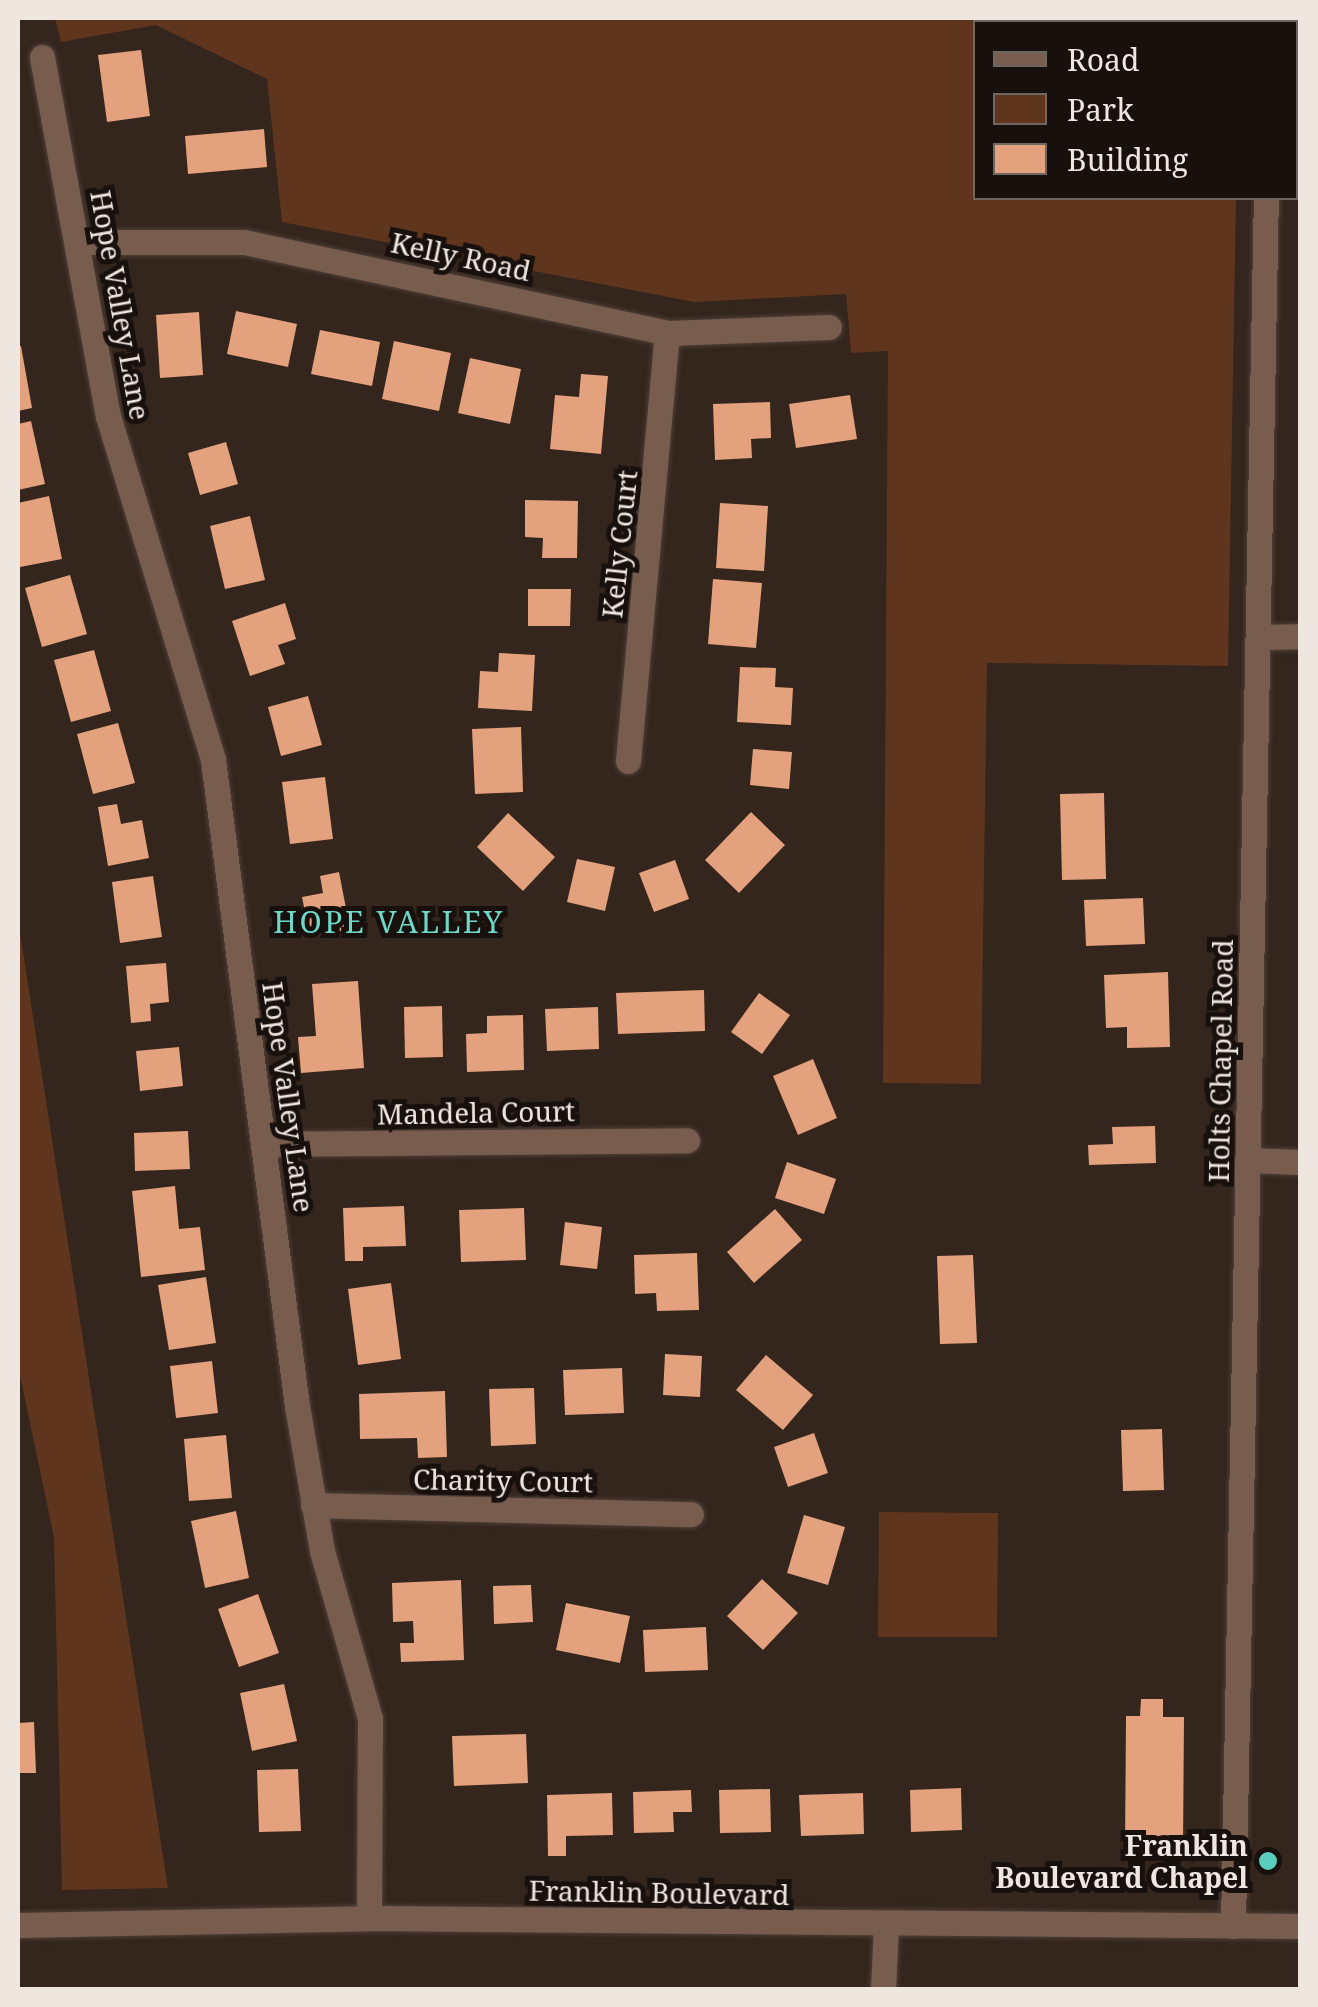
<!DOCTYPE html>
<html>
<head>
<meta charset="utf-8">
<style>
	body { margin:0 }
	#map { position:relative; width:1318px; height:2007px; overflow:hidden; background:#34251d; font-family:"Noto Serif",serif }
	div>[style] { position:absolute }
	.green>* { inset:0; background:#5f351d }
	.building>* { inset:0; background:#e4a17e }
	.roads { filter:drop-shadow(0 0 2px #4e4038) drop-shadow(0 0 2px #4e4038) }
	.minor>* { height:25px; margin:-12.5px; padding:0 12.5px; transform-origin:12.5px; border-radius:12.5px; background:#785d4f }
	.dots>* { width:28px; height:28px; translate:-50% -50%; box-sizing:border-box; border:5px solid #17100c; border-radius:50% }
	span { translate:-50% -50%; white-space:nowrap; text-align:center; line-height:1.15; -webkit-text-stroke:10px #17100c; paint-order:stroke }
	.street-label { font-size:28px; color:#f0e6e0 }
	.poi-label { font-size:28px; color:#f0e6e0; font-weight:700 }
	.right { translate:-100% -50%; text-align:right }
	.neighbourhood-label { font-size:30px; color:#6fd7c7; letter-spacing:2.5px }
	.frame { position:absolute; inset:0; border:20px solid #f0e6e0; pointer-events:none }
	.legend { position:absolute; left:973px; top:20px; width:325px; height:180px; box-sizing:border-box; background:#17100c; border:2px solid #6e6661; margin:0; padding:12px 18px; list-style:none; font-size:30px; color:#f0e6e0 }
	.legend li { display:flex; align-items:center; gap:20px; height:50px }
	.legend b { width:50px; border:2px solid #6e6661 }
</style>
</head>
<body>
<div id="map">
	<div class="green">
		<i style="clip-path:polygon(55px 18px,1239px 18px,976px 22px,976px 198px,1236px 198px,1228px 666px,987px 663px,981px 1084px,883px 1083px,888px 351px,851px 353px,846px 294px,694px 302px,282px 222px,267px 79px,156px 25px,61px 42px)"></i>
		<i style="clip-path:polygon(18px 920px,168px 1888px,62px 1890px,54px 1537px,18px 1366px)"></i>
		<i style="clip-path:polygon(879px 1512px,998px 1513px,997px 1637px,878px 1637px)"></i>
	</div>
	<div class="building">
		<i style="clip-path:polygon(141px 50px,150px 116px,107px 122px,98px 55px)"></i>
		<i style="clip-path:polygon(264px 129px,267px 167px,188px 174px,185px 136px)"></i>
		<i style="clip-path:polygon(236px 311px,297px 324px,288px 367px,227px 354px)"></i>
		<i style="clip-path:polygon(199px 312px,203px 375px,160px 378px,156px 315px)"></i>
		<i style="clip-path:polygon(320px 330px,380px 342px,372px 386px,311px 374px)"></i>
		<i style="clip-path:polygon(394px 341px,451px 353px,439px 411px,382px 399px)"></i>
		<i style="clip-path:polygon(21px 346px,32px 408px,18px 411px,18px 347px)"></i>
		<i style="clip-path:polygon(470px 358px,521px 369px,510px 424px,458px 413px)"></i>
		<i style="clip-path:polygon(581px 374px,608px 376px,601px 454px,550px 449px,555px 395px,579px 397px)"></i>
		<i style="clip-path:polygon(850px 395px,857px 439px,796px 448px,789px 404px)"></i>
		<i style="clip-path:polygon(770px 402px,771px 438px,751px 439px,752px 458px,715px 460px,713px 404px)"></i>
		<i style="clip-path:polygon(31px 421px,45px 484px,18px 490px,18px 424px)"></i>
		<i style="clip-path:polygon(226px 442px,238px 484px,200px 495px,188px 453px)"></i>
		<i style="clip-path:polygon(49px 496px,62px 559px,20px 567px,18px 503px)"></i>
		<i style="clip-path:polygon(525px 500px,578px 501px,577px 558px,542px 558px,543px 538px,525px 537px)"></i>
		<i style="clip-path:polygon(720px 503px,768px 506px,764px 571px,716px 568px)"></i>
		<i style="clip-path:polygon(250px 516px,265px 580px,225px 589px,210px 526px)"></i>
		<i style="clip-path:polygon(70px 575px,87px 634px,42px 647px,25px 588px)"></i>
		<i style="clip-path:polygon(713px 579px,762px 583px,756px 648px,708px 644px)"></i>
		<i style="clip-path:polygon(528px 589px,571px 589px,570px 626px,528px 626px)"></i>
		<i style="clip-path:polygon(285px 603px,296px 639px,278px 645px,285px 664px,250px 676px,232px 621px)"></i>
		<i style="clip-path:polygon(94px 650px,111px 711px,71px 722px,54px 660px)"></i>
		<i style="clip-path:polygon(499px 653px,535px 655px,532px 711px,478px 708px,480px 671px,498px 672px)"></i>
		<i style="clip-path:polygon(740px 667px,776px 668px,775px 687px,793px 688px,791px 725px,737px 722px)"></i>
		<i style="clip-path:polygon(308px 696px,322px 745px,281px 756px,268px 707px)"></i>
		<i style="clip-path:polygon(118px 723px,135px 783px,93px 794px,77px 734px)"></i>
		<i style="clip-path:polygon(521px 727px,523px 792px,475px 794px,472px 729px)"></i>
		<i style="clip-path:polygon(753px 749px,792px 752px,789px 789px,750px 785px)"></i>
		<i style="clip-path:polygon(325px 777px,333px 839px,290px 844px,282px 782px)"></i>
		<i style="clip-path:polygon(1104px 793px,1106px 879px,1062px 880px,1060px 794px)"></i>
		<i style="clip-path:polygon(117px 804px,121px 824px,142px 820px,149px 858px,108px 866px,98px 807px)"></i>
		<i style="clip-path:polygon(751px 812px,785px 845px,739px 893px,705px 860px)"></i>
		<i style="clip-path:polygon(508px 813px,555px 857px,523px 891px,477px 847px)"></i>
		<i style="clip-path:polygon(577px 859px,615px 867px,605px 911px,567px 902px)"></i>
		<i style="clip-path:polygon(675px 860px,689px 899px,654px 912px,639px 873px)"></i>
		<i style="clip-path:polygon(339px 872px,350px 929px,310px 937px,302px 897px,323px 893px,320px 876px)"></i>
		<i style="clip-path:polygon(153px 876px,162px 937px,120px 943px,112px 882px)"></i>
		<i style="clip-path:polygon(1143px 898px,1145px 944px,1086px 946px,1084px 900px)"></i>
		<i style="clip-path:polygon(166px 963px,169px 1002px,150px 1004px,151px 1021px,131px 1023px,126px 966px)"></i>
		<i style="clip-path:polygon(1168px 972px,1170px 1047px,1127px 1048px,1127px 1027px,1106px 1028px,1104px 975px)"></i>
		<i style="clip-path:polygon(358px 981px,364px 1068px,301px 1073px,298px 1037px,316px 1036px,312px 984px)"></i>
		<i style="clip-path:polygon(704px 990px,705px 1031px,618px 1034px,616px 993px)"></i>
		<i style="clip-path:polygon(759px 993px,790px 1015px,762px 1054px,731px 1032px)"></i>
		<i style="clip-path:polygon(442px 1006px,443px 1057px,405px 1058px,404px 1007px)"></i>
		<i style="clip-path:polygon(598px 1007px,599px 1049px,547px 1051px,545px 1009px)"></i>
		<i style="clip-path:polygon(523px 1015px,524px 1070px,467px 1072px,466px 1034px,487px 1033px,487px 1016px)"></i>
		<i style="clip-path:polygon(179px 1047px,183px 1086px,140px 1091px,136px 1051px)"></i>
		<i style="clip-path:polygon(813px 1059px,837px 1118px,798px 1135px,773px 1076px)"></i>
		<i style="clip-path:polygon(1155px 1126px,1156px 1163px,1089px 1165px,1088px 1145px,1113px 1144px,1112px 1127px)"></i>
		<i style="clip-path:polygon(188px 1131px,190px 1169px,135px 1171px,134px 1133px)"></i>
		<i style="clip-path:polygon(787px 1162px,836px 1179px,824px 1214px,775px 1198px)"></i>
		<i style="clip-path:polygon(175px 1186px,179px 1229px,200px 1227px,205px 1270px,141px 1277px,132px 1191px)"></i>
		<i style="clip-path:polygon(404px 1206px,406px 1246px,363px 1247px,363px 1261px,345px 1261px,343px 1208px)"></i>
		<i style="clip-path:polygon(524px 1208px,526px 1260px,461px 1262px,459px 1210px)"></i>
		<i style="clip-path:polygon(775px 1209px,802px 1240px,754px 1283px,727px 1252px)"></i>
		<i style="clip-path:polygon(565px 1222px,602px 1227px,597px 1269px,560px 1265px)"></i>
		<i style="clip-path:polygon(697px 1253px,699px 1310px,657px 1311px,656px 1293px,635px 1294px,634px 1255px)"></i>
		<i style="clip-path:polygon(973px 1255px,977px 1343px,940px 1344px,937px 1256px)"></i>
		<i style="clip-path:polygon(206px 1277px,216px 1343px,169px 1350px,158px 1285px)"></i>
		<i style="clip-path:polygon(391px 1283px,401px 1359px,358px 1365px,348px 1289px)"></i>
		<i style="clip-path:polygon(665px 1354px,702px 1356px,700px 1397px,663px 1395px)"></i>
		<i style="clip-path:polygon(766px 1355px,813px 1395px,783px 1430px,736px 1390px)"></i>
		<i style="clip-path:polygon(212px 1361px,218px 1413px,176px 1418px,170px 1366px)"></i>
		<i style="clip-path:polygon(622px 1368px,624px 1413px,565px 1415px,563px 1370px)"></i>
		<i style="clip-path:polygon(534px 1388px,536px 1444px,491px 1446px,489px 1389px)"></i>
		<i style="clip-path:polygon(445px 1391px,447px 1457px,418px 1458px,417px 1438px,360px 1439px,359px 1394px)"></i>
		<i style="clip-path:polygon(1162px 1429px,1164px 1490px,1123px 1491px,1121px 1430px)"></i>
		<i style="clip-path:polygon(814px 1433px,828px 1473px,788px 1487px,774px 1447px)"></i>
		<i style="clip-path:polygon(226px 1435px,232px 1498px,189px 1501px,184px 1439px)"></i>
		<i style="clip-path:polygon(236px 1511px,249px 1578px,205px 1588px,191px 1521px)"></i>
		<i style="clip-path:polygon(804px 1515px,845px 1527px,828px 1585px,787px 1573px)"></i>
		<i style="clip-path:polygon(762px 1579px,798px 1613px,763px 1650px,727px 1616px)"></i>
		<i style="clip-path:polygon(461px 1580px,464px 1660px,401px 1662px,400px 1643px,414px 1643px,413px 1621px,393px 1622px,392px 1583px)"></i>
		<i style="clip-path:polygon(531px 1585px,533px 1622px,494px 1624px,493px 1586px)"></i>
		<i style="clip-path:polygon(258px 1594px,279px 1653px,239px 1667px,218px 1609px)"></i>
		<i style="clip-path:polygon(566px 1603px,630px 1616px,620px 1663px,556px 1650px)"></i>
		<i style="clip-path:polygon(706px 1627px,708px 1670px,645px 1672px,643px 1630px)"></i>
		<i style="clip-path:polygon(284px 1684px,297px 1741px,252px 1751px,240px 1693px)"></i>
		<i style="clip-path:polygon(1141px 1699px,1163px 1699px,1163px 1717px,1184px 1717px,1183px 1851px,1125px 1851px,1126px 1716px,1140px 1716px)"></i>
		<i style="clip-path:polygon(34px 1722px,36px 1773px,18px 1773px,18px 1723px)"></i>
		<i style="clip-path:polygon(526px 1734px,528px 1783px,454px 1786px,452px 1736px)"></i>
		<i style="clip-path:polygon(298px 1769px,301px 1831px,259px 1832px,257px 1770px)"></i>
		<i style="clip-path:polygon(961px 1788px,962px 1830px,911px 1832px,910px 1790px)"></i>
		<i style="clip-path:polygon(770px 1789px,771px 1832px,720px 1833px,719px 1790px)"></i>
		<i style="clip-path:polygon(691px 1790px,692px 1812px,673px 1812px,674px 1832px,634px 1833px,633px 1792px)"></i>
		<i style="clip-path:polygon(612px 1793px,613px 1835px,566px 1836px,566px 1856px,548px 1856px,547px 1795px)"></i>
		<i style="clip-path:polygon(863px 1793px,864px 1834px,801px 1836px,799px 1795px)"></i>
	</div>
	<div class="roads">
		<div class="minor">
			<i style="left:1269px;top:22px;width:4px;rotate:-90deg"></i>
			<i style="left:42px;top:57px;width:365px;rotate:79.6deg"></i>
			<i style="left:108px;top:416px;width:360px;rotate:73deg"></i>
			<i style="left:213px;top:760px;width:651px;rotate:82.59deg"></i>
			<i style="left:297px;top:1406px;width:147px;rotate:80.2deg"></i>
			<i style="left:322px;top:1551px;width:174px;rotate:74deg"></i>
			<i style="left:370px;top:1718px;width:200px;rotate:90.3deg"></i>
			<i style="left:1296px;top:117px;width:4px"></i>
			<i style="left:80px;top:242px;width:164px"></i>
			<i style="left:244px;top:242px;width:433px;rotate:12.1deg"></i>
			<i style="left:667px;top:333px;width:162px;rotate:-2.1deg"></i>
			<i style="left:1261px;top:637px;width:39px;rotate:-1deg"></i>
			<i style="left:628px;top:761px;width:430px;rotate:-84.8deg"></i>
			<i style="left:266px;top:1144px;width:421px;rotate:-0.5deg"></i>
			<i style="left:1247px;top:1160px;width:53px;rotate:2.2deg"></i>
			<i style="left:313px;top:1505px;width:378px;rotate:1.4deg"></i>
			<i style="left:18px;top:1925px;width:351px;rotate:-1.1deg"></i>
			<i style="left:369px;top:1918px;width:931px;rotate:0.49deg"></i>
			<i style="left:1233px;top:1926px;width:1728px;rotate:-88.91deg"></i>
			<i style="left:883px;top:1990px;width:65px;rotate:-87.4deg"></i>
		</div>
	</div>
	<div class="dots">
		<i style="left:1268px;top:1861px;background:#59cebe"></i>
	</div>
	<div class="street-label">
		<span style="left:461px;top:256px;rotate:12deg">Kelly Road</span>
		<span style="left:121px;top:305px;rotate:80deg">Hope Valley Lane</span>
		<span style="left:619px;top:544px;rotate:-84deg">Kelly Court</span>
		<span style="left:1220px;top:1061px;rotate:-89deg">Holts Chapel Road</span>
		<span style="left:289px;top:1097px;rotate:82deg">Hope Valley Lane</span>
		<span style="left:476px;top:1112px;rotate:-1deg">Mandela Court</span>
		<span style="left:503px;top:1480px;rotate:1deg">Charity Court</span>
		<span style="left:659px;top:1892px;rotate:1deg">Franklin Boulevard</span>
	</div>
	<div class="poi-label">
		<span class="right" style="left:1248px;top:1861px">Franklin<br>Boulevard Chapel</span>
	</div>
	<div class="neighbourhood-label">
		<span style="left:389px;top:922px">HOPE VALLEY</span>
	</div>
	<div class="frame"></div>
	<ul class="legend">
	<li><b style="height:12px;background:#785d4f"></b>Road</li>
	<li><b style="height:28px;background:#5f351d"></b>Park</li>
	<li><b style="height:28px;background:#e4a17e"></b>Building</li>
	</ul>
</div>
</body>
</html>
